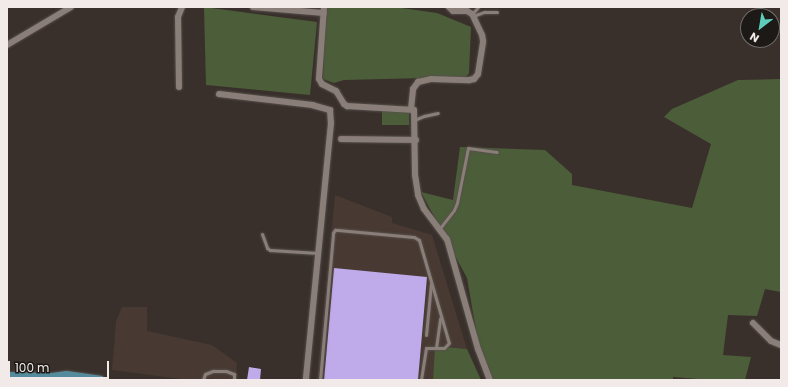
<!DOCTYPE html>
<html>
<head>
<meta charset="utf-8">
<style>
	body { margin:0 }
	#map { position:relative; width:788px; height:387px; overflow:hidden; background:#39302b; font-family:Poppins,sans-serif }
	div>[style] { position:absolute }
	.built>* { inset:0; background:#483932 }
	.green>* { inset:0; background:#4c5e39 }
	.building>* { inset:0; background:#bfaaea }
	.roads { filter:drop-shadow(0 0 1px #564f4b) drop-shadow(0 0 1px #564f4b) }
	.lane>* { height:3px; margin:-1.5px; padding:0 1.5px; transform-origin:1.5px; border-radius:1.5px; background:#8a7e79 }
	.street>* { height:6px; margin:-3px; padding:0 3px; transform-origin:3px; border-radius:3px; background:#8a7e79 }
	.primary>* { height:9px; margin:-4.5px; padding:0 4.5px; transform-origin:4.5px; border-radius:4.5px; background:#558c9d }
	span { translate:-50% -50%; white-space:nowrap; text-align:center; line-height:1.15; -webkit-text-stroke:4px #1d1917; paint-order:stroke }
	.frame { position:absolute; inset:0; border:8px solid #f1eae8; pointer-events:none }
	.north { position:absolute; left:740px; top:8px; width:40px; height:40px; box-sizing:border-box; background:#1d1917; border:1px solid #726d6b; border-radius:50%; rotate:211deg; font-size:11px; font-weight:700; line-height:16px; text-align:center; color:#f1eae8 }
	.north::after { content:''; display:block; margin:auto; width:14px; height:18px; background:#5dceb9; clip-path:polygon(50% 0,100% 100%,50% 72%,0 100%) }
	.scale { position:absolute; left:8px; top:361px; width:101px; height:18px; box-sizing:border-box; border:2px solid #f1eae8; border-top:0; padding-left:5px; font-size:12px; line-height:14px; white-space:nowrap; color:#f1eae8; -webkit-text-stroke:3px #1d1917; paint-order:stroke }
</style>
</head>
<body>
<div id="map">
	<div class="built">
		<i style="clip-path:polygon(335px 195px,392px 217px,392px 223px,432px 235px,467px 349px,435px 346px,433px 380px,317px 380px)"></i>
		<i style="clip-path:polygon(122px 307px,147px 307px,147px 331px,212px 345px,237px 363px,236px 380px,189px 380px,112px 370px,116px 321px)"></i>
	</div>
	<div class="green">
		<i style="clip-path:polygon(204px 7px,317px 22px,310px 95px,206px 85px)"></i>
		<i style="clip-path:polygon(326px 7px,394px 7px,437px 13px,471px 27px,469px 73px,466px 77px,344px 80px,334px 83px,323px 79px)"></i>
		<i style="clip-path:polygon(781px 79px,781px 292px,765px 289px,757px 316px,728px 315px,723px 355px,751px 357px,745px 380px,711px 380px,673px 377px,673px 380px,490px 380px,480px 353px,467px 278px,421px 192px,453px 200px,460px 147px,545px 150px,572px 174px,572px 185px,692px 208px,711px 144px,664px 117px,672px 109px,738px 80px)"></i>
		<i style="clip-path:polygon(382px 111px,409px 111px,409px 125px,382px 125px)"></i>
		<i style="clip-path:polygon(435px 346px,467px 349px,481px 380px,433px 380px)"></i>
	</div>
	<div class="building">
		<i style="clip-path:polygon(334px 268px,427px 277px,418px 380px,324px 380px)"></i>
		<i style="clip-path:polygon(249px 367px,261px 369px,260px 380px,247px 380px)"></i>
	</div>
	<div class="roads">
		<div class="lane">
			<i style="left:472px;top:14px;width:9px;rotate:-49deg"></i>
			<i style="left:473px;top:16px;width:12px;rotate:-20deg"></i>
			<i style="left:484px;top:12px;width:13px"></i>
			<i style="left:414px;top:120px;width:11px;rotate:-22deg"></i>
			<i style="left:424px;top:116px;width:14px;rotate:-12deg"></i>
			<i style="left:440px;top:228px;width:23px;rotate:-52deg"></i>
			<i style="left:454px;top:210px;width:8px;rotate:-67deg"></i>
			<i style="left:457px;top:203px;width:56px;rotate:-78.7deg"></i>
			<i style="left:468px;top:148px;width:29px;rotate:8deg"></i>
			<i style="left:262px;top:234px;width:15px;rotate:70deg"></i>
			<i style="left:267px;top:248px;width:4px;rotate:34deg"></i>
			<i style="left:270px;top:250px;width:48px;rotate:3.6deg"></i>
			<i style="left:426px;top:335px;width:52px;rotate:-84.5deg"></i>
			<i style="left:436px;top:348px;width:30px;rotate:-82deg"></i>
			<i style="left:203px;top:380px;width:6px;rotate:-72deg"></i>
			<i style="left:205px;top:374px;width:9px;rotate:-21deg"></i>
			<i style="left:213px;top:371px;width:13px"></i>
			<i style="left:226px;top:371px;width:9px;rotate:21deg"></i>
			<i style="left:234px;top:374px;width:6px;rotate:90deg"></i>
			<i style="left:320px;top:380px;width:148px;rotate:-84.9deg"></i>
			<i style="left:333px;top:233px;width:4px;rotate:-56deg"></i>
			<i style="left:335px;top:230px;width:3px"></i>
			<i style="left:338px;top:230px;width:76px;rotate:5.3deg"></i>
			<i style="left:414px;top:237px;width:6px;rotate:31deg"></i>
			<i style="left:419px;top:240px;width:107px;rotate:73.8deg"></i>
			<i style="left:449px;top:343px;width:7px;rotate:135deg"></i>
			<i style="left:444px;top:348px;width:18px;rotate:180deg"></i>
			<i style="left:426px;top:348px;width:32px;rotate:99deg"></i>
		</div>
		<div class="street">
			<i style="left:253px;top:7px;width:71px;rotate:4.8deg"></i>
			<i style="left:324px;top:7px;width:72px;rotate:94deg"></i>
			<i style="left:319px;top:79px;width:6px;rotate:59deg"></i>
			<i style="left:322px;top:84px;width:16px;rotate:27deg"></i>
			<i style="left:336px;top:91px;width:15px;rotate:58deg"></i>
			<i style="left:344px;top:104px;width:4px;rotate:34deg"></i>
			<i style="left:347px;top:106px;width:67px;rotate:3.4deg"></i>
			<i style="left:414px;top:110px;width:65px;rotate:89.1deg"></i>
			<i style="left:415px;top:175px;width:20px;rotate:81deg"></i>
			<i style="left:418px;top:195px;width:15px;rotate:67deg"></i>
			<i style="left:424px;top:209px;width:38px;rotate:53deg"></i>
			<i style="left:447px;top:239px;width:114px;rotate:74.3deg"></i>
			<i style="left:478px;top:349px;width:33px;rotate:69deg"></i>
			<i style="left:7px;top:45px;width:74px;rotate:-30.7deg"></i>
			<i style="left:179px;top:87px;width:70px;rotate:-90.8deg"></i>
			<i style="left:178px;top:17px;width:11px;rotate:-68deg"></i>
			<i style="left:219px;top:94px;width:94px;rotate:6.7deg"></i>
			<i style="left:312px;top:105px;width:19px;rotate:16deg"></i>
			<i style="left:330px;top:110px;width:13px;rotate:86deg"></i>
			<i style="left:331px;top:123px;width:258px;rotate:95.6deg"></i>
			<i style="left:411px;top:109px;width:20px;rotate:-84deg"></i>
			<i style="left:413px;top:89px;width:9px;rotate:-54deg"></i>
			<i style="left:418px;top:82px;width:13px;rotate:-13deg"></i>
			<i style="left:431px;top:79px;width:38px;rotate:2deg"></i>
			<i style="left:469px;top:80px;width:5px;rotate:-11deg"></i>
			<i style="left:474px;top:79px;width:6px;rotate:-51deg"></i>
			<i style="left:478px;top:74px;width:33px;rotate:-81deg"></i>
			<i style="left:483px;top:41px;width:6px;rotate:-99deg"></i>
			<i style="left:482px;top:35px;width:23px;rotate:-115deg"></i>
			<i style="left:472px;top:14px;width:6px;rotate:-149deg"></i>
			<i style="left:467px;top:11px;width:14px;rotate:180deg"></i>
			<i style="left:453px;top:11px;width:6px;rotate:-135deg"></i>
			<i style="left:341px;top:139px;width:75px;rotate:0.8deg"></i>
			<i style="left:753px;top:323px;width:25px;rotate:45deg"></i>
			<i style="left:771px;top:341px;width:11px;rotate:22deg"></i>
		</div>
		<div class="primary">
			<i style="left:7px;top:376px;width:45px;rotate:1.3deg"></i>
			<i style="left:52px;top:377px;width:14px;rotate:-8deg"></i>
			<i style="left:66px;top:375px;width:34px;rotate:8deg"></i>
		</div>
	</div>
	<div class="frame"></div>
	<div class="north">N</div>
	<div class="scale">100 m</div>
</div>
</body>
</html>
